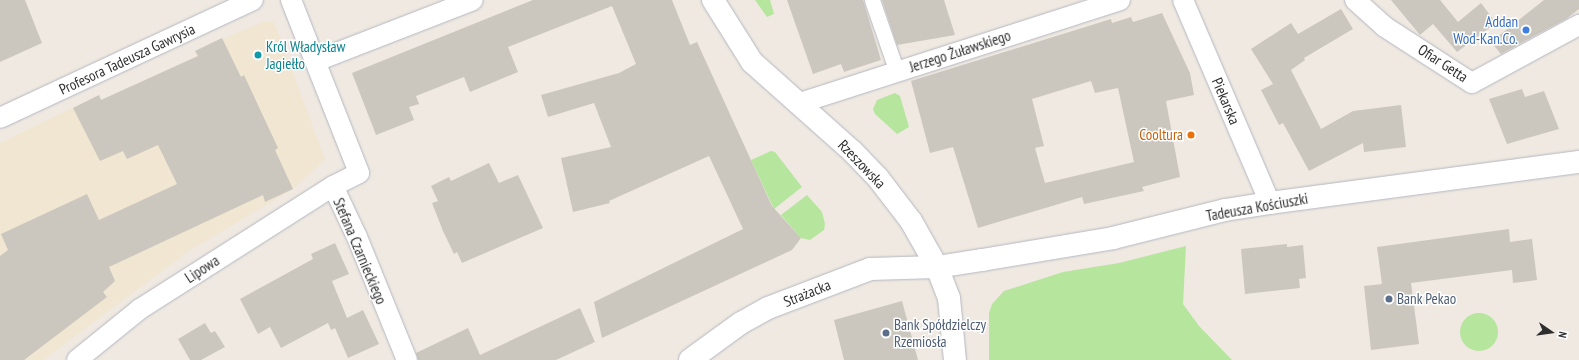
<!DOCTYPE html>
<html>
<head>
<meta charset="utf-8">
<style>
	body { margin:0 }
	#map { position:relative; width:1579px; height:360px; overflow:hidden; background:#efe9e1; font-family:"PT Sans Narrow",sans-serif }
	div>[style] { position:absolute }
	.education>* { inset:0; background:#f0e6d1 }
	.green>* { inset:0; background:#b6e59e }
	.round { border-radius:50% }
	.building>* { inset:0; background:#cbc7bf }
	.roads { filter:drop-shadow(0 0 1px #b4b7c1) drop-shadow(0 0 1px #b4b7c1) }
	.pedestrian>* { height:15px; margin:-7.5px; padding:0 7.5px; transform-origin:7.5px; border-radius:7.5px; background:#fff }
	.minor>* { height:20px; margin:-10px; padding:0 10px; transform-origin:10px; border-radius:10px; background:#fff }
	.tertiary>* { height:22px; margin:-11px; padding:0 11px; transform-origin:11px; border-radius:11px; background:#fff }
	.dots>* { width:11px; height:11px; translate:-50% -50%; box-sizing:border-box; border:2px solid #fff; border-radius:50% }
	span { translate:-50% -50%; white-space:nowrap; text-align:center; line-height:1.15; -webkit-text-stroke:3px #fff; paint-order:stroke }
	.shop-label { font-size:15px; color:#366cbe }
	.right { translate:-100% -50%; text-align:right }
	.culture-label { font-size:15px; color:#0d838f }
	.left { translate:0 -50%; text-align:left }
	.street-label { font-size:15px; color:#2e2e2e }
	.food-label { font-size:15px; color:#c56008 }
	.service-label { font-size:15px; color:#4e5e75 }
	.north { position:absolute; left:1531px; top:312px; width:40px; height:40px; -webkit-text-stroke:3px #fff; paint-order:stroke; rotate:103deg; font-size:11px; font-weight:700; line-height:16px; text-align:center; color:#2e2e2e }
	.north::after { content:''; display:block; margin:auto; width:14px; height:18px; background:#2e2e2e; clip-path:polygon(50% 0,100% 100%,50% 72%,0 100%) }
</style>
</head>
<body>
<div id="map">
	<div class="education">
		<i style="clip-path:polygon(265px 21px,274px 22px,325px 159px,293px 189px,189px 251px,43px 360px,0 360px,0 143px,99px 95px,101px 100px,197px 56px,195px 51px)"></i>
	</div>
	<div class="green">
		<i style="clip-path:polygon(755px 0,770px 0,774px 14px,767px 17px)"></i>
		<i style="clip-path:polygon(895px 93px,900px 96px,909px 127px,897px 134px,875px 114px,873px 109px,877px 100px)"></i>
		<i style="clip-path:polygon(771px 151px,775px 152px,802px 187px,774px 209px,751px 160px)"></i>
		<i style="clip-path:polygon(807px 195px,822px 212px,825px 224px,824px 230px,810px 240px,801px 238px,781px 215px)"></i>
		<i style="clip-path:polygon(1186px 246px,1183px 304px,1199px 326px,1232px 360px,989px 360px,989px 313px,992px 304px,1004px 291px,1063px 272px,1119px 263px)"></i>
		<i class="round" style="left:1460px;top:313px;width:38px;height:38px"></i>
	</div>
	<div class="building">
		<i style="clip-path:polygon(0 0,25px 0,42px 43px,0 62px)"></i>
		<i style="clip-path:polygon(533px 0,672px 0,690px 45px,697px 42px,772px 206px,801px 238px,792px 250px,602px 338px,594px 302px,743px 229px,709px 156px,609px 201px,610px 203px,573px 212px,561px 158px,611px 147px,594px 103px,548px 117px,541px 95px,619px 73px,636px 64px,612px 6px,508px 47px,518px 72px,470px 92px,464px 77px,416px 96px,419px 104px,409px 107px,414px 120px,376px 135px,352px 73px)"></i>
		<i style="clip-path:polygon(787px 0,863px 0,881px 60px,844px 72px,841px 64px,813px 74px)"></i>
		<i style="clip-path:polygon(882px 0,944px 0,955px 35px,897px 45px)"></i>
		<i style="clip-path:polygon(1391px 0,1440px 0,1458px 22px,1481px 3px,1496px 23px,1457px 52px,1433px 24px,1420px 35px)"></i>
		<i style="clip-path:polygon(1544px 0,1579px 0,1579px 9px,1566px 19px,1501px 54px,1491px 42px)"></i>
		<i style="clip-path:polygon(1341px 9px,1353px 29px,1304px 58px,1305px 60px,1291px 70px,1321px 129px,1353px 111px,1401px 105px,1406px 147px,1364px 152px,1363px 143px,1309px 171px,1283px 123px,1279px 125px,1261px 90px,1273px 84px,1251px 49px,1291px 23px,1298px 34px)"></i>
		<i style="clip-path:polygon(evenodd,1162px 13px,1190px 73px,1194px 95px,1166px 101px,1180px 177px,1142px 187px,1144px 191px,1084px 204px,1082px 197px,978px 228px,953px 147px,930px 153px,911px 81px,1111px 19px,1112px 23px,1131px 17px,1133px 22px,1162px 13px,1091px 81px,1095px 93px,1118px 88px,1134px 162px,1045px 183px,1035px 148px,1044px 146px,1032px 99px,1091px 81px)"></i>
		<i style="clip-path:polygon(222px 38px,241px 77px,244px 75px,278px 148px,275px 150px,293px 189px,265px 202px,263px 195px,109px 267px,115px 281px,103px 292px,107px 297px,24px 360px,0 360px,0 256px,8px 250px,1px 234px,87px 194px,99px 220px,177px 184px,158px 145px,127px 159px,123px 151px,100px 161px,73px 108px,99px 95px,101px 100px,198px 56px,195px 51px)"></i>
		<i style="clip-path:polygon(1522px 89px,1525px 97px,1544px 91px,1559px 129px,1507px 144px,1489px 99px)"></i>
		<i style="clip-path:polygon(489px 163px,499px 183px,518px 175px,543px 228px,462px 263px,457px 252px,454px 254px,443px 231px,432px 203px,438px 201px,431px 186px,449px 177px,451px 181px)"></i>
		<i style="clip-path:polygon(1509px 229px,1510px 242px,1532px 239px,1537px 280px,1513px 283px,1512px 270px,1411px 283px,1419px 344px,1371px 350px,1364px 286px,1382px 284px,1377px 247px)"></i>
		<i style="clip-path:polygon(335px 243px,349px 274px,332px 281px,347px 318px,363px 310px,379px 344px,348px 358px,335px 328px,331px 330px,328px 323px,281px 348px,270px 327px,258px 334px,240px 299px,313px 259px,311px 254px)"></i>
		<i style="clip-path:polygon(1287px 244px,1287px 247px,1303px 245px,1306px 278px,1299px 279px,1300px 288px,1245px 294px,1241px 249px)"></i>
		<i style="clip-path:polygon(902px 301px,918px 360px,844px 360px,834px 320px)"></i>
		<i style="clip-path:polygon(580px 308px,595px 342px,556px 360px,418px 360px,416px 353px,468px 328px,480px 355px)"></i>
		<i style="clip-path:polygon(205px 323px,211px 333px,215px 331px,225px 347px,201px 360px,190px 360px,178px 339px)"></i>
	</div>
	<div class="roads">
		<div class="pedestrian">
			<i style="left:872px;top:0;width:76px;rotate:70.9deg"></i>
		</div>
		<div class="minor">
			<i style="left:291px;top:0;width:186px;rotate:68.5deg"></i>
			<i style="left:359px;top:173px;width:29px;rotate:153deg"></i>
			<i style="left:333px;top:186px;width:56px;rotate:64.8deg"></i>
			<i style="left:357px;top:237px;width:133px;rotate:67.9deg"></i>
			<i style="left:1183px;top:0;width:221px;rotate:66.8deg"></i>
			<i style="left:1355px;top:0;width:40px;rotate:42deg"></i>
			<i style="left:1385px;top:27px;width:103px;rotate:32.8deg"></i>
			<i style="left:1472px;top:83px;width:122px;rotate:-28.5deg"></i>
			<i style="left:316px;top:61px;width:168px;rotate:-21.2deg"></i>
			<i style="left:800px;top:103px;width:336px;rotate:-17.8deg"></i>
			<i style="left:0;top:118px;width:279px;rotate:-25deg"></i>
			<i style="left:77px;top:360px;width:81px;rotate:-39deg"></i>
			<i style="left:140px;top:309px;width:229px;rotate:-32.5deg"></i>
		</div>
		<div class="tertiary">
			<i style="left:713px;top:0;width:73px;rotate:57.8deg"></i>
			<i style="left:752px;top:62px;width:134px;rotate:41.7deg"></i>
			<i style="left:852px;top:151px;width:37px;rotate:46deg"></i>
			<i style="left:878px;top:178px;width:54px;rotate:52.5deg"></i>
			<i style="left:911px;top:221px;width:53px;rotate:60.5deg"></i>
			<i style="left:937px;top:267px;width:33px;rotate:69deg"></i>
			<i style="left:949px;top:298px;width:62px;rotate:84.5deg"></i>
			<i style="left:690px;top:360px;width:63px;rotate:-36deg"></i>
			<i style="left:741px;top:323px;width:31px;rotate:-29deg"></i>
			<i style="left:768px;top:308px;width:109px;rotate:-20.9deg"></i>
			<i style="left:870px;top:269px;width:67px;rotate:-1.7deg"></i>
			<i style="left:937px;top:267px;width:46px;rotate:-8.8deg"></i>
			<i style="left:982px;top:260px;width:133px;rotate:-9.5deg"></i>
			<i style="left:1113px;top:238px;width:115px;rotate:-14deg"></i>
			<i style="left:1225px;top:210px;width:46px;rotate:-8.8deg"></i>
			<i style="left:1270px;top:203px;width:312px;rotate:-7.6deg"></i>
		</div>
	</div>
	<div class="dots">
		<i style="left:1526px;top:30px;background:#3f7fe0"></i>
		<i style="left:258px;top:55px;background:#0f9aa8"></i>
		<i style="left:1191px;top:135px;background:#e8710a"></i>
		<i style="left:1389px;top:299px;background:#5c6f8a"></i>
		<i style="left:886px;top:333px;background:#5c6f8a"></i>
	</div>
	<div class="shop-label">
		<span class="right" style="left:1518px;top:30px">Addan<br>Wod-Kan.Co.</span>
	</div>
	<div class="culture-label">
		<span class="left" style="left:266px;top:55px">Król Władysław<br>Jagiełło</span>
	</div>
	<div class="street-label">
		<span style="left:960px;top:51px;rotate:-18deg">Jerzego Żuławskiego</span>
		<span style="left:127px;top:59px;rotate:-25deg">Profesora Tadeusza Gawrysia</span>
		<span style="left:1443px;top:63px;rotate:33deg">Ofiar Getta</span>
		<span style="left:1226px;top:101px;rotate:67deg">Piekarska</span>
		<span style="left:862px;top:164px;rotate:46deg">Rzeszowska</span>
		<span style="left:1257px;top:207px;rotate:-10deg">Tadeusza Kościuszki</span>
		<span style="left:360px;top:251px;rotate:67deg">Stefana Czarnieckiego</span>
		<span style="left:202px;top:269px;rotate:-33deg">Lipowa</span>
		<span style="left:807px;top:293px;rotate:-22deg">Strażacka</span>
	</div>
	<div class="food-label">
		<span class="right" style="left:1183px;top:135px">Cooltura</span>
	</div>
	<div class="service-label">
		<span class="left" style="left:1397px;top:299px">Bank Pekao</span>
		<span class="left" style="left:894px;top:333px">Bank Spółdzielczy<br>Rzemiosła</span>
	</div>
	<div class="north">N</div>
</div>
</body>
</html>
